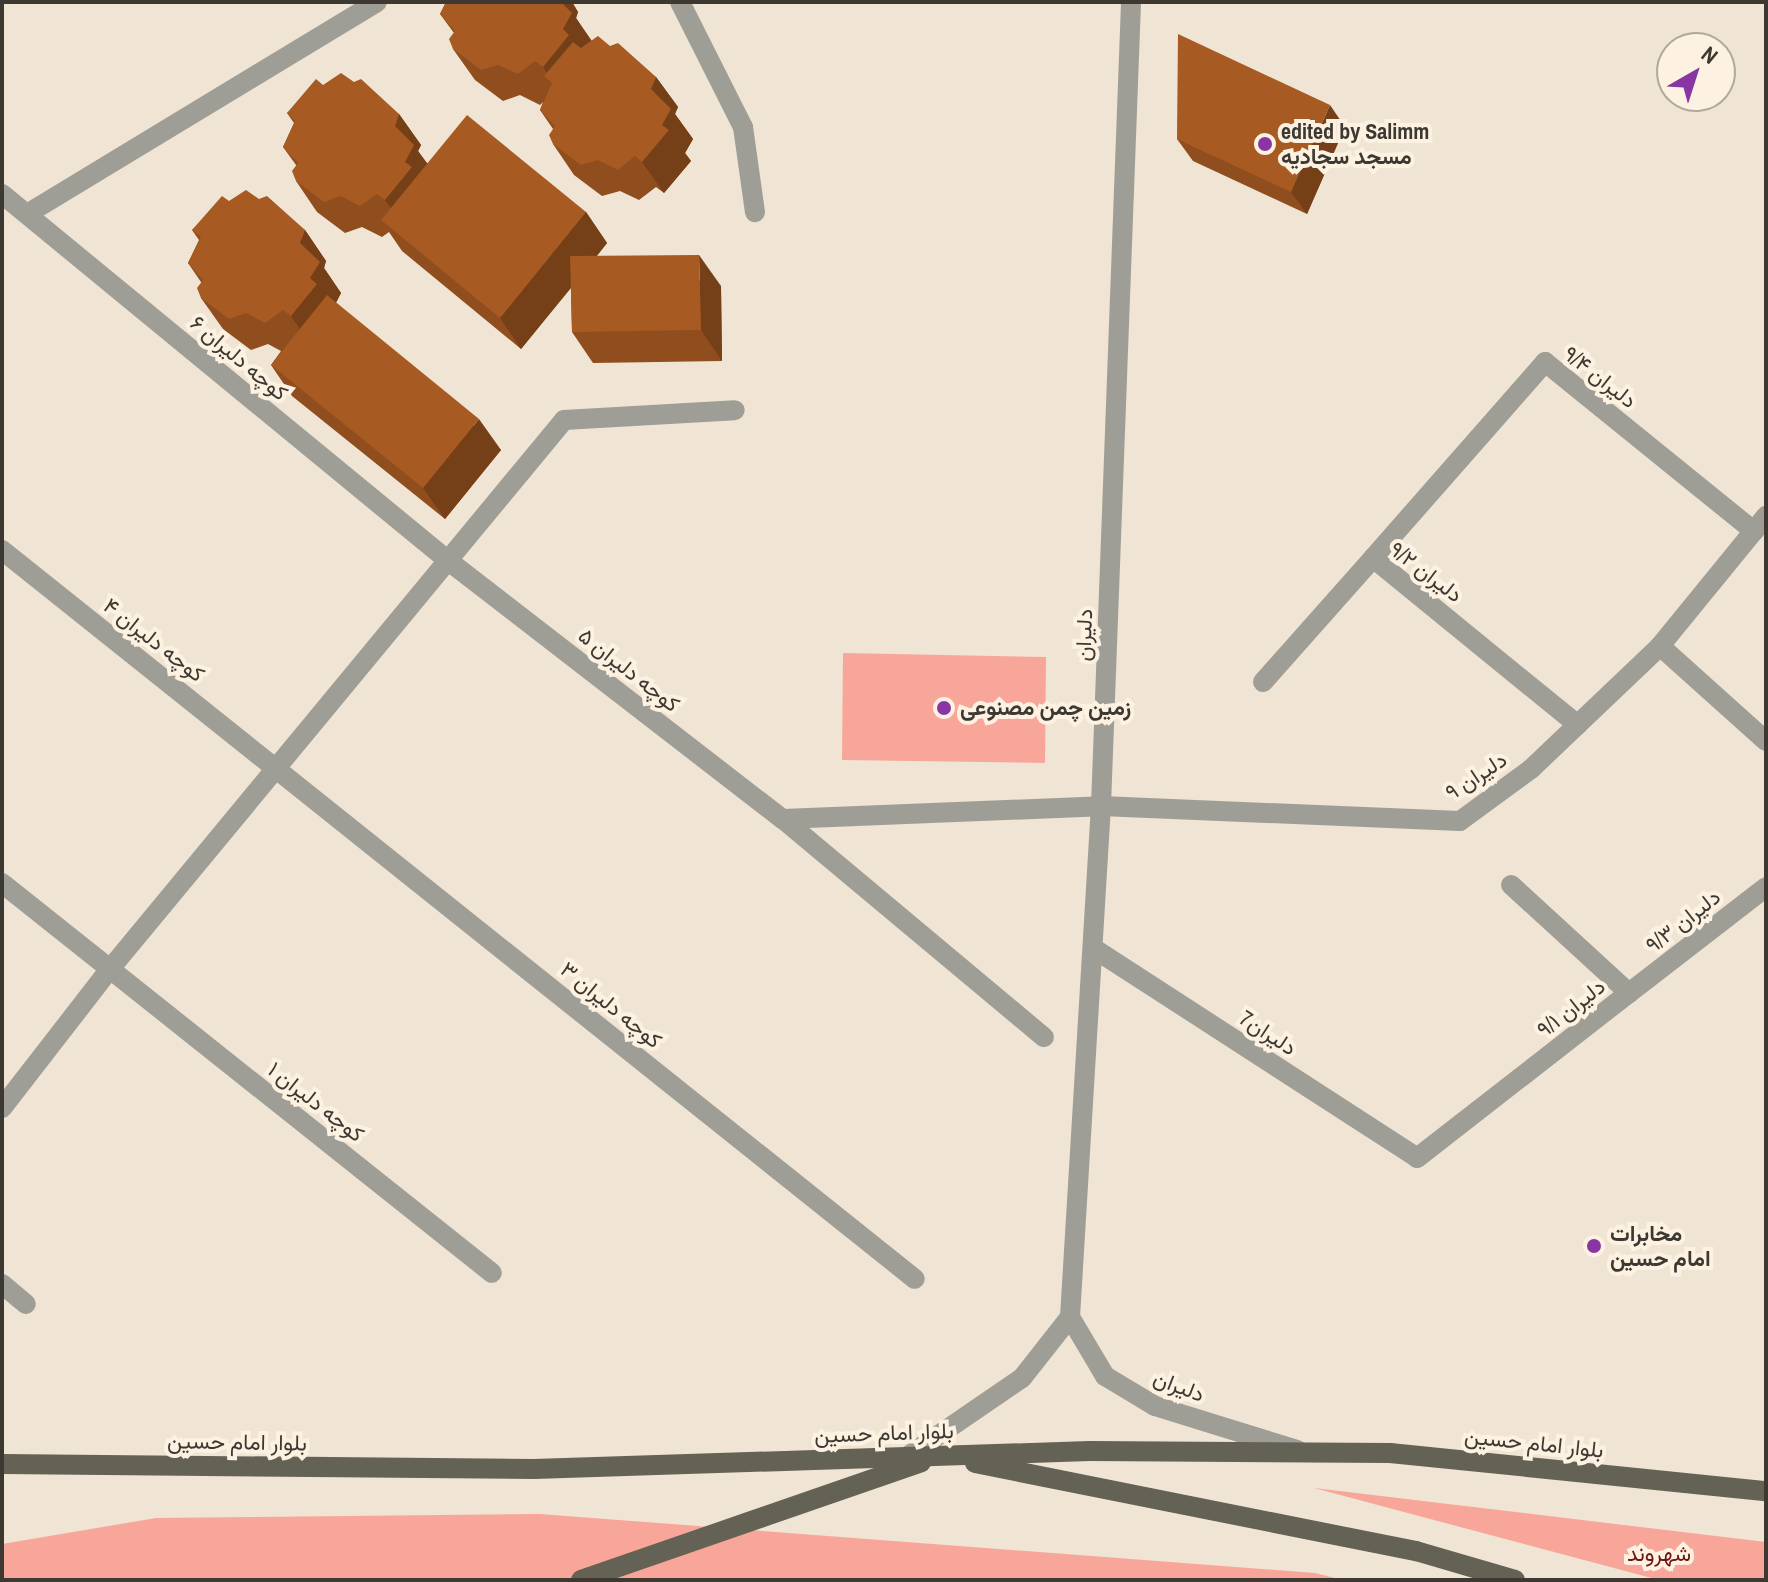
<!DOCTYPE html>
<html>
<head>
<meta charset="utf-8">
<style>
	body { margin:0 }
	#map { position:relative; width:1768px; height:1582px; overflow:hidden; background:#f0e4d4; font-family:"Archivo Narrow",Vazirmatn,sans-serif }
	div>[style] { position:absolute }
	.green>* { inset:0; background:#f8a69a }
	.minor>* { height:20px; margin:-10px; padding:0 10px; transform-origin:10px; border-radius:10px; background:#9f9e96 }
	.major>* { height:20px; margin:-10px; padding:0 10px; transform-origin:10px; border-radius:10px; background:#646255 }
	.wall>* { inset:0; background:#904d1d }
	.shaded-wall>* { inset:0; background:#753f18 }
	.building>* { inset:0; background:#a75a22 }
	.dots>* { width:22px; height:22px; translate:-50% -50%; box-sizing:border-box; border:4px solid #fdf2e1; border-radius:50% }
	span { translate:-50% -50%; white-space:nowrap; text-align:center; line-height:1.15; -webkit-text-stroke:8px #fdf2e1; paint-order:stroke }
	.poi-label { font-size:22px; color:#3d3832; font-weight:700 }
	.left { translate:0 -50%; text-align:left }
	.street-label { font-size:22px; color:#3d3832 }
	.park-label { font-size:22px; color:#6d1711 }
	.frame { position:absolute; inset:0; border:4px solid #3d3832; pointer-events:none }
	.north { position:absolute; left:1656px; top:32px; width:80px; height:80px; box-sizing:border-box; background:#fdf2e1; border:2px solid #b0a89b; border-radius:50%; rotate:39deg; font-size:22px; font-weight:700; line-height:32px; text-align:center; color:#3d3832 }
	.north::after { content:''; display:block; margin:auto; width:28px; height:36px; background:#8935a3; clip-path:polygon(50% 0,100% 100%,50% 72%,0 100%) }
</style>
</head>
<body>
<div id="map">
	<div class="green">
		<i style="clip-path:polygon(843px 653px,1046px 657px,1045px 763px,842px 760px)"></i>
		<i style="clip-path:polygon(1314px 1488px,1766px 1542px,1766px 1580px,1659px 1580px)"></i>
		<i style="clip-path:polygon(540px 1514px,1315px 1573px,1343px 1580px,2px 1580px,2px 1544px,156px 1518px)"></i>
	</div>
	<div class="minor">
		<i style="left:680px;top:2px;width:140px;rotate:63.3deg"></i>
		<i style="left:743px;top:127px;width:86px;rotate:82deg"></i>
		<i style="left:2px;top:194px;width:575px;rotate:39.42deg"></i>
		<i style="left:446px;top:559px;width:426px;rotate:37.7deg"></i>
		<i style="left:783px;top:819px;width:340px;rotate:39.9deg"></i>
		<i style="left:27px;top:214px;width:409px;rotate:-31.2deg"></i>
		<i style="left:2px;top:550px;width:1168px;rotate:38.61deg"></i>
		<i style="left:1373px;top:558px;width:261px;rotate:-48.7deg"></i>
		<i style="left:1545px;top:362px;width:269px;rotate:39deg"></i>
		<i style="left:1660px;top:646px;width:142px;rotate:41.9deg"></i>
		<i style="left:1263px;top:682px;width:166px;rotate:-48.4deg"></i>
		<i style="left:1373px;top:558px;width:264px;rotate:39.2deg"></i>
		<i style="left:783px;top:819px;width:318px;rotate:-2.3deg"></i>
		<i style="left:1101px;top:806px;width:359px;rotate:2.4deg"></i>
		<i style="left:1460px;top:821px;width:88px;rotate:-36.2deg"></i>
		<i style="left:1531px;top:769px;width:178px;rotate:-43.6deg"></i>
		<i style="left:1660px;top:646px;width:168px;rotate:-50.8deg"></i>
		<i style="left:2px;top:883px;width:626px;rotate:38.52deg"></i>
		<i style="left:1093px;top:948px;width:386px;rotate:32.9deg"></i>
		<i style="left:1417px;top:1158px;width:269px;rotate:-37.9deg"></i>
		<i style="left:1629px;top:993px;width:160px;rotate:-137.5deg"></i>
		<i style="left:1629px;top:993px;width:173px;rotate:-37.7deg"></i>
		<i style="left:2px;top:1108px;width:176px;rotate:-52.2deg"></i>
		<i style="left:110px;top:969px;width:712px;rotate:-50.41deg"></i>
		<i style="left:564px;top:420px;width:171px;rotate:-3.3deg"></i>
		<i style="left:2px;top:1284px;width:31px;rotate:40deg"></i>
		<i style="left:1070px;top:1317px;width:69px;rotate:59.3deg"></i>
		<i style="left:1105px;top:1376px;width:58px;rotate:31deg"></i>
		<i style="left:1155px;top:1406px;width:149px;rotate:17.2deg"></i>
		<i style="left:908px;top:1456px;width:138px;rotate:-34.4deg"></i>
		<i style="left:1022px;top:1378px;width:78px;rotate:-51.8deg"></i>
		<i style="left:1070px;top:1317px;width:512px;rotate:-86.53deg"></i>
		<i style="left:1101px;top:806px;width:805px;rotate:-87.86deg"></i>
	</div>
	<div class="major">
		<i style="left:975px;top:1463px;width:450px;rotate:11.3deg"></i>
		<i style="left:1416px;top:1551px;width:103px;rotate:16.3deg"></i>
		<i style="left:2px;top:1464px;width:532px;rotate:0.54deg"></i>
		<i style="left:534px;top:1469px;width:556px;rotate:-1.85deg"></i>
		<i style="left:1090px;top:1451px;width:300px;rotate:0.4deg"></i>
		<i style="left:1390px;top:1453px;width:378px;rotate:5.8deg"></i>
		<i style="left:581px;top:1580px;width:360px;rotate:-19.1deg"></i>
	</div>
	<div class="wall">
		<i style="clip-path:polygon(446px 2px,572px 2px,578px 12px,576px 18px,591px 41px,656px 77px,678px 107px,675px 114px,693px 139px,685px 153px,691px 161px,664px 193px,656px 187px,639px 200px,620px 191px,602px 196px,574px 175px,553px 144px,553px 129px,540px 110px,543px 102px,540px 105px,520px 95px,503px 101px,475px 80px,453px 49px,454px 33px,440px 14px)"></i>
		<i style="clip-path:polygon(323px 85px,399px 114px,421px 145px,418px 151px,427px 163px,586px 212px,607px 243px,597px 256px,721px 286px,722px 361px,593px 363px,572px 332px,571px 288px,521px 349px,402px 251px,389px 232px,382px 237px,362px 227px,345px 233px,317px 212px,296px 181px,296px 165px,283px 147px,294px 123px,287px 113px)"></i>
		<i style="clip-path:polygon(1345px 127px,1307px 214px,1193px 161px,1177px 139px)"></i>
		<i style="clip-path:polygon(259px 199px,305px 230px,326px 261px,324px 268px,341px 293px,336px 303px,501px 450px,445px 519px,292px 396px,271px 365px,281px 351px,268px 344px,251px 350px,223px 329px,201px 298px,201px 282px,188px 263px,199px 240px,192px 230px,229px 201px)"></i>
	</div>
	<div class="shaded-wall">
		<i style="clip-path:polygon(558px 2px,572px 2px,578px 12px,576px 18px,594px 44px,564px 98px,543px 67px,563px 29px)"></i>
		<i style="clip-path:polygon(656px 77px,678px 107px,675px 114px,693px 139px,685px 153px,691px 161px,664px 193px,642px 162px,662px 125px,651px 89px)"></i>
		<i style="clip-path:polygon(1330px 105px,1345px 127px,1307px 214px,1291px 192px)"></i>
		<i style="clip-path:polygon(399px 114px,421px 145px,418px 151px,436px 176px,407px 230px,385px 200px,405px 162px,395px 126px)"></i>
		<i style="clip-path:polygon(586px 212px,607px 243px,521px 349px,500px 318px)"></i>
		<i style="clip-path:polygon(305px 230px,326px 261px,324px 268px,341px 293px,312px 347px,291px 316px,310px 278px,300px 243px)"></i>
		<i style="clip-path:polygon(699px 255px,721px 286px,722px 361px,701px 330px)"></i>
		<i style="clip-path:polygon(479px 419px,501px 450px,445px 519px,423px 488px)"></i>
	</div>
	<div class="building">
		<i style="clip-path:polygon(446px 2px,561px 2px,572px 13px,563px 29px,569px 35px,543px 67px,535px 61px,518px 74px,498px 65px,481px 70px,453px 49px,449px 39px,455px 31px,440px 14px)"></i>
		<i style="clip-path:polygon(1178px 34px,1330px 105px,1291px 192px,1177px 139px)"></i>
		<i style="clip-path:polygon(598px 36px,610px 46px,618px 43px,656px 77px,651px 89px,671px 109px,662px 125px,669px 130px,642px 162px,635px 156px,618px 170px,598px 160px,581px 165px,553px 144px,549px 135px,555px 126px,540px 110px,552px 83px,544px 76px,573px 42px,581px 48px)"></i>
		<i style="clip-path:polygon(341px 73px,354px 82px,361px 79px,399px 114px,395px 126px,414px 145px,405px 162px,412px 167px,385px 200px,377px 194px,360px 206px,341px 196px,324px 202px,296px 181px,292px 171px,298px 163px,283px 147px,295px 121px,287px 113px,316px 79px,323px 85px)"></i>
		<i style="clip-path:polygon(467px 115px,586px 212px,500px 318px,381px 220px)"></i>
		<i style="clip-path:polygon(246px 190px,259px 199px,267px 196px,305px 230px,300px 243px,320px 262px,310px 278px,317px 284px,291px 316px,283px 310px,265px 323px,246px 313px,229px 319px,201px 298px,197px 288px,203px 280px,188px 263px,201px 237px,192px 230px,222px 196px,229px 201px)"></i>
		<i style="clip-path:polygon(699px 255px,701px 330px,572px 332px,570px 256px)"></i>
		<i style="clip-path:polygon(327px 295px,479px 419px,423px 488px,271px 365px)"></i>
	</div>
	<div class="dots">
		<i style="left:1265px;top:144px;background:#8935a3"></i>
		<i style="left:944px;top:708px;background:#8935a3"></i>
		<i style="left:1594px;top:1246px;background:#8935a3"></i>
	</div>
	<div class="poi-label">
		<span class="left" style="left:1281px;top:144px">edited by Salimm<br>مسجد سجادیه</span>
		<span class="left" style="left:960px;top:708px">زمین چمن مصنوعی</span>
		<span class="left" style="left:1610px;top:1246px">مخابرات<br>امام حسین</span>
	</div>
	<div class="street-label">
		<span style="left:239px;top:358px;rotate:40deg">کوچه دلیران ۶</span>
		<span style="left:1600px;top:377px;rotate:38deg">دلیران ۹/۴</span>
		<span style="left:1426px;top:572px;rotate:37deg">دلیران ۹/۲</span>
		<span style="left:1084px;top:635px;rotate:-88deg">دلیران</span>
		<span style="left:154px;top:640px;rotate:38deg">کوچه دلیران ۴</span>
		<span style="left:629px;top:670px;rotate:38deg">کوچه دلیران ۵</span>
		<span style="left:1476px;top:776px;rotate:-33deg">دلیران ۹</span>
		<span style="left:1683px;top:921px;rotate:-38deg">دلیران ۹/۳</span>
		<span style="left:611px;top:1005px;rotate:39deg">کوچه دلیران ۳</span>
		<span style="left:1571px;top:1008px;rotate:-38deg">دلیران ۹/۱</span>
		<span style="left:1268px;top:1033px;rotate:33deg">دلیران7</span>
		<span style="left:316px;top:1102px;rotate:38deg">کوچه دلیران ۱</span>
		<span style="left:1179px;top:1386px;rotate:21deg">دلیران</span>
		<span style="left:884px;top:1433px;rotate:-2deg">بلوار امام حسین</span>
		<span style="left:237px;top:1442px;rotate:1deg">بلوار امام حسین</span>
		<span style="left:1534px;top:1443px;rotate:6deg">بلوار امام حسین</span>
	</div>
	<div class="park-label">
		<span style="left:1659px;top:1554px">شهروند</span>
	</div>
	<div class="frame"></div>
	<div class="north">N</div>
</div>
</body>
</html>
